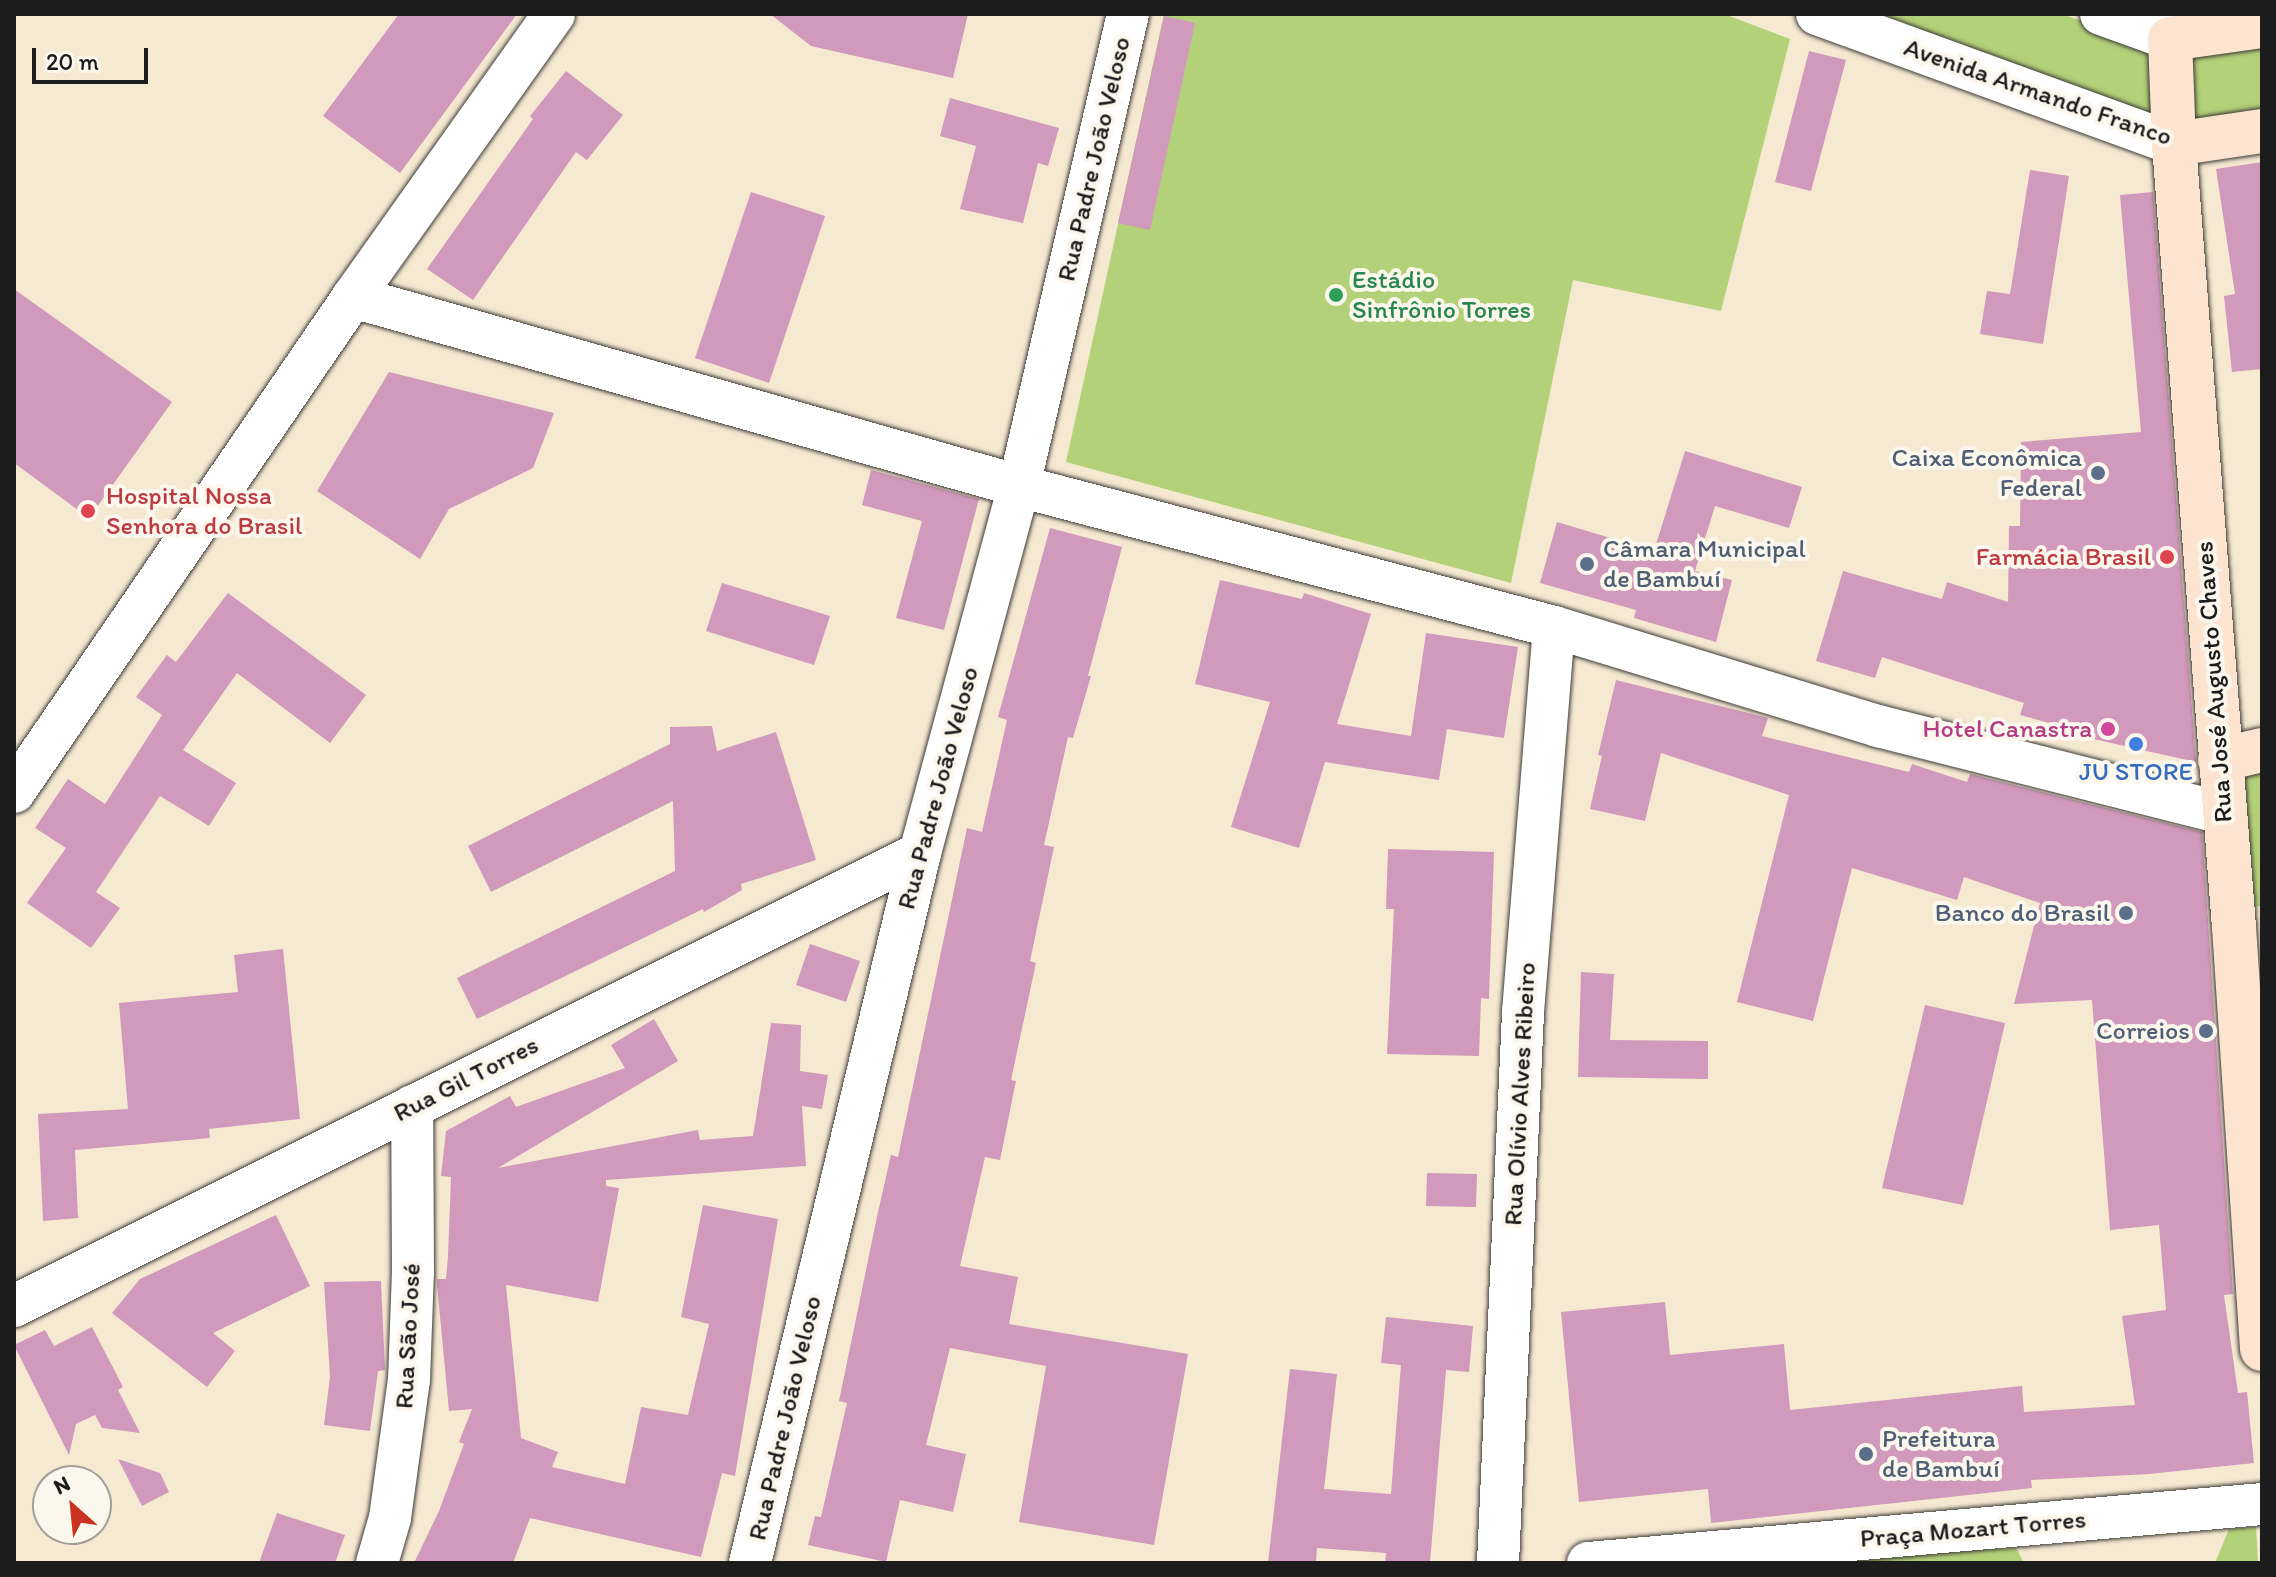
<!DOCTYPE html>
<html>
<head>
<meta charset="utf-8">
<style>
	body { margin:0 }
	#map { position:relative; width:2276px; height:1577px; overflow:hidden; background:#f6e9d2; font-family:Itim,sans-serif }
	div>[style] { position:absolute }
	.green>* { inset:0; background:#b3d178 }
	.building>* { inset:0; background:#d199bb }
	.roads { filter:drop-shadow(0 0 2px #3d3b37) drop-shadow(0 0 2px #3d3b37) }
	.street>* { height:42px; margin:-21px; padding:0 21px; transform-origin:21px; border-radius:21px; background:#fff }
	.secondary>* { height:44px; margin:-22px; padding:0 22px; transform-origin:22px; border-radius:22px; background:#fde4d1 }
	.dots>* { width:22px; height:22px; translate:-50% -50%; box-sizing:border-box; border:4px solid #fbf7ec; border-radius:50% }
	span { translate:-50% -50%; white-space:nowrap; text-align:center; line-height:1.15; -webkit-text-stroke:8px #fbf7ec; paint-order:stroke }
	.street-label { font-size:26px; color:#1c1c1c }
	.leisure-label { font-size:26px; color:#27864d }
	.left { translate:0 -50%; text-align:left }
	.service-label { font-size:26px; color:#4e5e75 }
	.right { translate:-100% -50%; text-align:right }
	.health-label { font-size:26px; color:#be3a42 }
	.hotel-label { font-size:26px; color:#b23c85 }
	.shop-label { font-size:26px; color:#366cbe }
	.frame { position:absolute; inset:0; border:16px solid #1c1c1c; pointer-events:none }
	.north { position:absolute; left:32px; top:1465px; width:80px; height:80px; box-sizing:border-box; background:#fbf7ec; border:2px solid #a29f99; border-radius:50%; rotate:333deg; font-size:22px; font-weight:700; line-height:32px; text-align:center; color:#1c1c1c }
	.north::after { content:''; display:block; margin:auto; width:28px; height:36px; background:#c8321e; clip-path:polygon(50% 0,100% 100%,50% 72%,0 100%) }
	.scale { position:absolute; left:32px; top:48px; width:116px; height:36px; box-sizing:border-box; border:4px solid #1c1c1c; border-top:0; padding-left:10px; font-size:24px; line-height:28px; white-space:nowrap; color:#1c1c1c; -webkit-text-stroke:6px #fbf7ec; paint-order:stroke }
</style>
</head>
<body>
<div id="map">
	<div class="green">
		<i style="clip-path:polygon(1164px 14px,1724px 14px,1790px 39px,1721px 311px,1573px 280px,1511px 583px,1066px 462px)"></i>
		<i style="clip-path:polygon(1863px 14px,2062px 14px,2165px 50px,2157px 120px)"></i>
		<i style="clip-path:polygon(2262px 44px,2262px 114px,2188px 124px,2187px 55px)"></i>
		<i style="clip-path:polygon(2262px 767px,2262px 906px,2250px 907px,2235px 773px)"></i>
		<i style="clip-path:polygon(2256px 1527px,2258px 1563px,2215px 1563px,2229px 1529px)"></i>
		<i style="clip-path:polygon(2016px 1548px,2024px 1563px,1708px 1563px)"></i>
	</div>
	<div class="building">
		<i style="clip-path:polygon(399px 14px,517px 14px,400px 173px,323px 116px)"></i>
		<i style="clip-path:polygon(770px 14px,968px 14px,953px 78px,811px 46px)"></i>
		<i style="clip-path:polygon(1164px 16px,1195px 23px,1150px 230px,1118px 223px)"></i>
		<i style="clip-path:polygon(1809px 51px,1846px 60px,1811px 191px,1775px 182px)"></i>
		<i style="clip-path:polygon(566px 71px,623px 115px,587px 160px,576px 152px,473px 300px,427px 269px,533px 119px,530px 116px)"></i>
		<i style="clip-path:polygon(950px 98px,1059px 128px,1048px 166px,1038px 163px,1023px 223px,960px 209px,976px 146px,940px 136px)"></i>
		<i style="clip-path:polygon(2262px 162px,2262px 369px,2232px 372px,2224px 296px,2235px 294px,2216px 169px)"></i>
		<i style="clip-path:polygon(2030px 170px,2069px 176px,2043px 344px,1980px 334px,1987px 291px,2010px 294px)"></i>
		<i style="clip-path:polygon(751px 192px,825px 216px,769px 383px,695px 358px)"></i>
		<i style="clip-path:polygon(2153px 192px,2196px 762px,2089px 738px,2089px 734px,2020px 715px,2024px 703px,1882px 657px,1875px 678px,1816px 661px,1843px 571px,1942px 599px,1947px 582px,2008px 602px,2009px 526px,2020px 526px,2021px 442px,2141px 432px,2120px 195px)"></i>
		<i style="clip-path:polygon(14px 289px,172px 402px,89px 518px,14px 463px)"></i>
		<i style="clip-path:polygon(389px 372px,554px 413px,533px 468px,449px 509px,420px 559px,317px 491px)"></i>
		<i style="clip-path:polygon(1685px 451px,1802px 487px,1789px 528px,1715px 506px,1695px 571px,1732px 580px,1716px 642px,1634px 618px,1636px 610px,1540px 583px,1557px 522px,1654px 551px)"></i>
		<i style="clip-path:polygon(871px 470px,979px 499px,944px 630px,896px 618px,922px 521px,862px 505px)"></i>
		<i style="clip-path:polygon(1050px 528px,1122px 547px,1088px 676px,1091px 676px,1073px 738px,1068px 737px,1044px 845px,1054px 847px,1030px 961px,1036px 963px,1011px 1080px,1016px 1081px,1000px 1160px,985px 1157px,960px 1266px,1018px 1277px,1009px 1324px,1188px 1354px,1154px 1545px,1019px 1522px,1046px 1366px,950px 1348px,926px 1445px,966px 1454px,953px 1512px,900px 1500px,886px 1562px,808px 1545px,815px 1516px,821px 1517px,847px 1403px,839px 1401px,878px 1212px,891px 1155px,898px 1157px,967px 828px,982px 832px,1007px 720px,998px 717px)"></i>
		<i style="clip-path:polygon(1220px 580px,1302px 599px,1304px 593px,1371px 614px,1337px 724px,1411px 736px,1426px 633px,1518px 647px,1504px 738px,1447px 729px,1439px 780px,1325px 762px,1299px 848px,1231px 827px,1270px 702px,1195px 684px)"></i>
		<i style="clip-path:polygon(722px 583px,830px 616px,814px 665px,706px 631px)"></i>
		<i style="clip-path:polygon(228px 593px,366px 695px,330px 743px,237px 673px,183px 750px,236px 783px,209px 826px,160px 796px,96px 892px,120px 908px,91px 948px,27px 903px,66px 848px,35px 828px,68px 779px,105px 804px,162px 715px,136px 697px,167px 655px,176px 662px)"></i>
		<i style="clip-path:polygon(1616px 680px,1768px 718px,1762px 736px,1909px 772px,1912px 764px,1967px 782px,1970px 774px,2202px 832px,2233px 1294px,2224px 1295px,2238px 1393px,2247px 1392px,2254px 1463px,2149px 1474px,2031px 1480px,2032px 1488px,1711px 1523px,1708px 1489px,1579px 1502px,1561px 1312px,1665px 1302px,1670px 1355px,1784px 1344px,1790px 1410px,2022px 1386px,2024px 1412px,2135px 1405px,2122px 1316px,2166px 1310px,2159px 1225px,2110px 1230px,2092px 1000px,2014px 1004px,2040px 903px,1964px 877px,1957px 900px,1852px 868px,1813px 1021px,1737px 1002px,1789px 795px,1661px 753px,1645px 821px,1590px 809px,1602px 756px,1598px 755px)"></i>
		<i style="clip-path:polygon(712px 726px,717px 751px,776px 732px,816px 860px,741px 884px,742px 890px,704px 912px,703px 909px,477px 1019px,457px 978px,675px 871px,673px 801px,491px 892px,468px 846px,670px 744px,670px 727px)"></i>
		<i style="clip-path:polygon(1388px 849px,1494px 852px,1489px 999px,1481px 998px,1479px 1056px,1387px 1054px,1394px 909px,1386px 909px)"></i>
		<i style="clip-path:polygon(810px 944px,860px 961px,846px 1002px,796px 985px)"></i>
		<i style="clip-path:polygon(283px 949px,300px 1119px,209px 1129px,210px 1138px,75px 1150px,78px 1218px,43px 1221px,38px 1114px,128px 1109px,119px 1003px,238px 992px,234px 955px)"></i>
		<i style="clip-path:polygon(1581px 972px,1614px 974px,1610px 1040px,1708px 1041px,1708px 1079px,1578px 1077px)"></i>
		<i style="clip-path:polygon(1925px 1005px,2005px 1023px,1963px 1205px,1882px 1188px)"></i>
		<i style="clip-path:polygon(654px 1019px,678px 1061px,498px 1168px,698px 1130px,700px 1140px,753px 1136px,771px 1023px,801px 1025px,800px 1071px,828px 1075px,822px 1109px,802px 1106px,806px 1166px,606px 1180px,606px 1186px,619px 1188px,598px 1302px,506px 1285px,521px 1438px,558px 1452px,552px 1467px,625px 1484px,641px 1407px,688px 1415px,709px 1324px,681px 1317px,703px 1205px,778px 1219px,735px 1476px,722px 1473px,701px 1557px,530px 1518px,513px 1563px,414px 1563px,439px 1511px,464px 1444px,459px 1442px,472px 1409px,449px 1411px,437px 1285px,437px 1279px,446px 1279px,448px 1256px,451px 1177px,441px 1176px,446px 1131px,510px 1096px,516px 1107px,625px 1068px,611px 1045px)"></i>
		<i style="clip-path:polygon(1427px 1173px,1477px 1174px,1476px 1207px,1426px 1206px)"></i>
		<i style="clip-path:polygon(276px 1215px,310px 1286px,213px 1333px,235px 1351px,207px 1387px,112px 1313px,140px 1279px)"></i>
		<i style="clip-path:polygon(381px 1281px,385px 1370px,378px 1371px,370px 1431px,324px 1425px,330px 1377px,324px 1282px)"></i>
		<i style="clip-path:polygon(1386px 1317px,1473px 1326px,1469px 1372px,1446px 1370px,1430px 1563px,1385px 1563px,1386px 1553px,1317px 1548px,1316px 1563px,1268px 1563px,1290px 1369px,1337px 1374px,1324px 1489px,1391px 1494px,1401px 1365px,1381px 1363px)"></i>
		<i style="clip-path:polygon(92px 1327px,123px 1387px,118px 1390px,140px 1433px,102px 1428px,95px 1415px,76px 1424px,69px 1455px,14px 1345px,45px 1330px,54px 1346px)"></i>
		<i style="clip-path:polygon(118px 1459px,160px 1473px,169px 1492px,142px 1506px)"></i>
		<i style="clip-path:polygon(277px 1513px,345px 1535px,335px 1563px,259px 1563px)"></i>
	</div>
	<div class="roads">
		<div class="street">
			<i style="left:1817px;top:14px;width:380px;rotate:20deg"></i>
			<i style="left:2101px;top:14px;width:73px;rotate:19.9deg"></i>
			<i style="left:2170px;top:39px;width:25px;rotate:-95deg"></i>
			<i style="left:353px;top:297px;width:692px;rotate:15.84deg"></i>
			<i style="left:1019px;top:486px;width:553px;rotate:14.76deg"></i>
			<i style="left:1554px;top:627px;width:339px;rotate:17deg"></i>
			<i style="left:1878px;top:726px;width:356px;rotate:14.2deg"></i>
			<i style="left:14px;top:792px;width:600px;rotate:-55.59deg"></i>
			<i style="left:353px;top:297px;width:347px;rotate:-54.6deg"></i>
			<i style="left:14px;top:1306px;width:1013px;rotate:-26.57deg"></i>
			<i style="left:377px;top:1563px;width:47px;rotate:-73.9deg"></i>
			<i style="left:390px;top:1518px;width:139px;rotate:-82.2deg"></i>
			<i style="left:409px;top:1380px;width:108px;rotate:-87.9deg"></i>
			<i style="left:413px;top:1272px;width:166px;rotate:-90.3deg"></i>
			<i style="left:750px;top:1563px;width:730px;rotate:-76.53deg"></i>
			<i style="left:920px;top:853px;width:380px;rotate:-74.9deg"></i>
			<i style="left:1019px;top:486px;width:484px;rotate:-77deg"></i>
			<i style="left:1498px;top:1563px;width:552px;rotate:-87.4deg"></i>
			<i style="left:1523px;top:1012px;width:386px;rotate:-85.4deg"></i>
			<i style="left:1588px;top:1563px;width:677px;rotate:-5deg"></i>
		</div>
		<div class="secondary">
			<i style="left:2262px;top:26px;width:93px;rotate:172deg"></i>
			<i style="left:2170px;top:39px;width:105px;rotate:87.8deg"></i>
			<i style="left:2174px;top:144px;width:785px;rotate:85.62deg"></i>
			<i style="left:2234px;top:927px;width:423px;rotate:86.2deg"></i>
			<i style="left:2174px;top:144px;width:89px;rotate:-8.4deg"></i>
			<i style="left:2220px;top:760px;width:43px;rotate:-13.4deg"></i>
		</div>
	</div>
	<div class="dots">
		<i style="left:1336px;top:295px;background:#2e9e5b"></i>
		<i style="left:2098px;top:473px;background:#5c6f8a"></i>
		<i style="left:88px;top:511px;background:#e0444e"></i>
		<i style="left:2167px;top:557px;background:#e0444e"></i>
		<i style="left:1587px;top:564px;background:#5c6f8a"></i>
		<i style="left:2108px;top:729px;background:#d1479c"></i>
		<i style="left:2136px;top:744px;background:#3f7fe0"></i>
		<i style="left:2126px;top:913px;background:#5c6f8a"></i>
		<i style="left:2206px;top:1031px;background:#5c6f8a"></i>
		<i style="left:1866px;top:1454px;background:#5c6f8a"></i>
	</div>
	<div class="street-label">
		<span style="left:2038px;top:92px;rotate:19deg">Avenida Armando Franco</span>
		<span style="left:1094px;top:159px;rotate:-77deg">Rua Padre João Veloso</span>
		<span style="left:2214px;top:682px;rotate:-94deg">Rua José Augusto Chaves</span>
		<span style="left:938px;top:788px;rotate:-75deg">Rua Padre João Veloso</span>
		<span style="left:466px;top:1079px;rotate:-27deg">Rua Gil Torres</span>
		<span style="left:1520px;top:1094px;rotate:-87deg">Rua Olívio Alves Ribeiro</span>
		<span style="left:408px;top:1336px;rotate:-87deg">Rua São José</span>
		<span style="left:785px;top:1418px;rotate:-77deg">Rua Padre João Veloso</span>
		<span style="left:1973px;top:1529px;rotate:-5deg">Praça Mozart Torres</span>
	</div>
	<div class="leisure-label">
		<span class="left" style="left:1352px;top:295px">Estádio<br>Sinfrônio Torres</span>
	</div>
	<div class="service-label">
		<span class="right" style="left:2082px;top:473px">Caixa Econômica<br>Federal</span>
		<span class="left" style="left:1603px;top:564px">Câmara Municipal<br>de Bambuí</span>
		<span class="right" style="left:2110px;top:913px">Banco do Brasil</span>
		<span class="right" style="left:2190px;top:1031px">Correios</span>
		<span class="left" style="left:1882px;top:1454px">Prefeitura<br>de Bambuí</span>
	</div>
	<div class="health-label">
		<span class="left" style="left:106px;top:511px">Hospital Nossa<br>Senhora do Brasil</span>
		<span class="right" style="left:2151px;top:557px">Farmácia Brasil</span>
	</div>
	<div class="hotel-label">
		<span class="right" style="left:2092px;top:729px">Hotel Canastra</span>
	</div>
	<div class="shop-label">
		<span style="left:2136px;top:772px">JU STORE</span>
	</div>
	<div class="frame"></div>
	<div class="north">N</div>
	<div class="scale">20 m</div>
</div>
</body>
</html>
